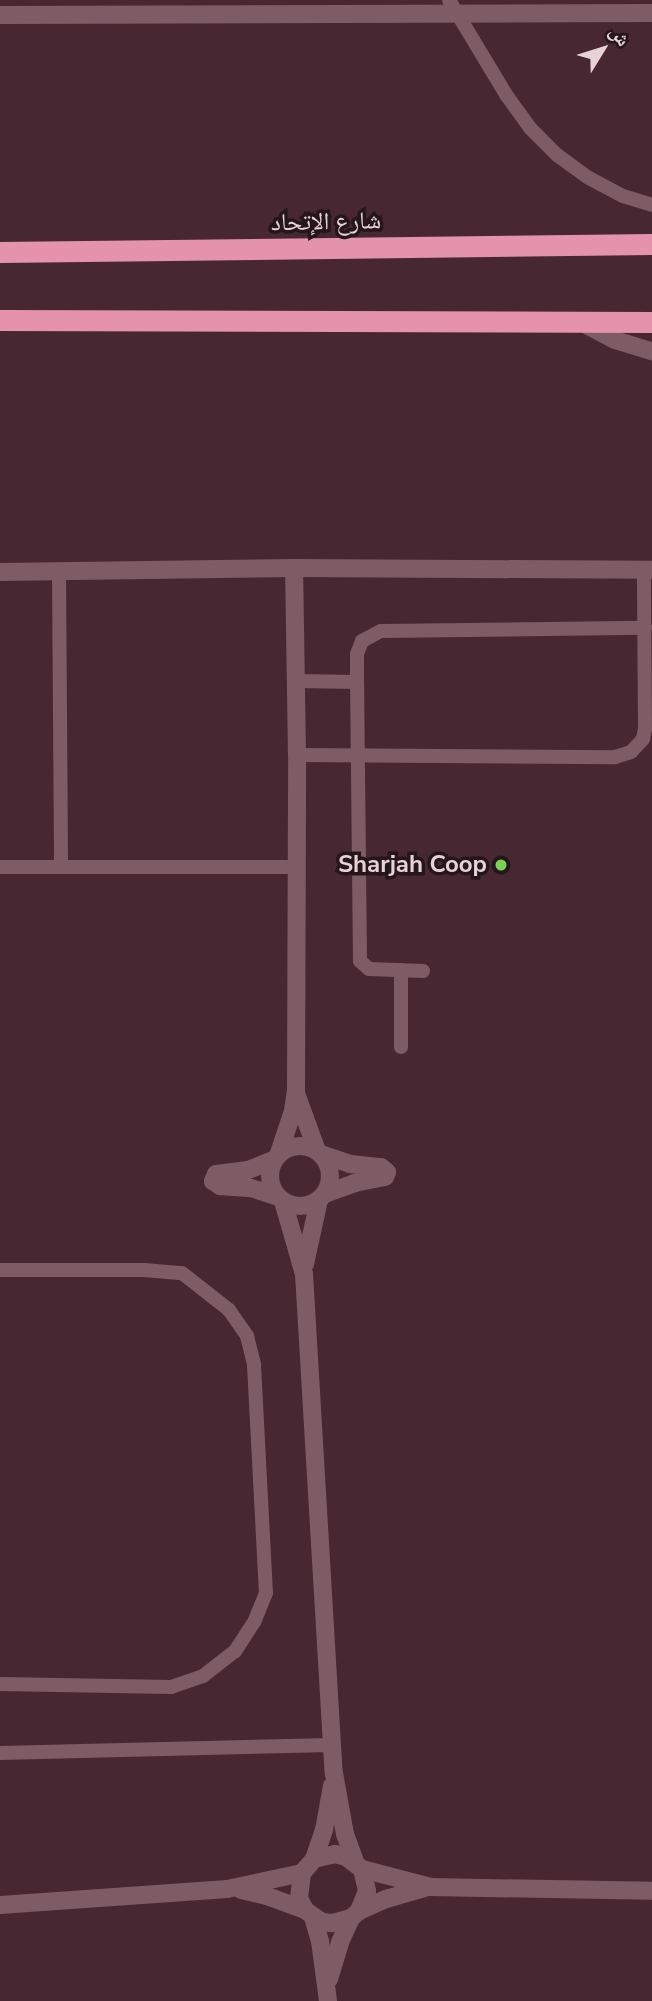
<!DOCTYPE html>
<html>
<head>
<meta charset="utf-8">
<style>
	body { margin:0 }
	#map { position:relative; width:652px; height:2001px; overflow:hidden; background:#472832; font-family:"Nunito Sans","Noto Naskh Arabic",sans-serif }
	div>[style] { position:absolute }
	.lane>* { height:14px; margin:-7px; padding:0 7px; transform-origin:7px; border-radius:7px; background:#7e5c66 }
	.street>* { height:18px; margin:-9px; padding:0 9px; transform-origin:9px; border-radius:9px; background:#7e5c66 }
	.street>.ring { margin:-9px; padding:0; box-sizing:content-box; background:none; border:18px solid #7e5c66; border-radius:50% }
	.highway>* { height:21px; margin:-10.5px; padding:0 10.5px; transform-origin:10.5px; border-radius:10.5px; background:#e593ad }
	.dots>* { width:19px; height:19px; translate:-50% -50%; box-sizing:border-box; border:4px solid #24161a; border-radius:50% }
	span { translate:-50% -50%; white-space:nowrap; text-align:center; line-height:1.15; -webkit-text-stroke:7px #24161a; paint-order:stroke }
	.street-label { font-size:24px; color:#e7d2d8 }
	.poi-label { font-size:24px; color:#e7d2d8; font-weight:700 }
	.right { translate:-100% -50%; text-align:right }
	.north { position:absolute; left:568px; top:14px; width:70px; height:70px; -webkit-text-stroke:5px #24161a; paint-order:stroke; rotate:52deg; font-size:19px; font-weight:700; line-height:28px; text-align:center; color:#e7d2d8 }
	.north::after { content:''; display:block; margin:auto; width:24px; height:32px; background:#e7d2d8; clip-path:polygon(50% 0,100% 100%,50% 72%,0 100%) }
</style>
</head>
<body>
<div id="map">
	<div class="lane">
		<i style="left:449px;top:0;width:112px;rotate:58.9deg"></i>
		<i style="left:507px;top:96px;width:39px;rotate:54deg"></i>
		<i style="left:530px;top:128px;width:38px;rotate:45deg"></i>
		<i style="left:557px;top:155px;width:39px;rotate:36deg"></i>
		<i style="left:589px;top:178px;width:38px;rotate:28deg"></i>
		<i style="left:623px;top:196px;width:30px;rotate:17deg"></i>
		<i style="left:59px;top:571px;width:296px;rotate:89.6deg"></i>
		<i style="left:296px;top:681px;width:61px;rotate:0.9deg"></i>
		<i style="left:297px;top:755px;width:318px;rotate:0.4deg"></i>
		<i style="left:615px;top:757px;width:17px;rotate:-17deg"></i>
		<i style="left:631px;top:752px;width:18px;rotate:-47deg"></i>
		<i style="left:643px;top:739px;width:10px;rotate:-79deg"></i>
		<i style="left:645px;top:729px;width:159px;rotate:-90.4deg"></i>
		<i style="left:0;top:867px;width:295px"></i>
		<i style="left:423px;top:971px;width:54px;rotate:-177.9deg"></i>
		<i style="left:369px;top:969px;width:12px;rotate:-138deg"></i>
		<i style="left:360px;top:961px;width:279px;rotate:-90.6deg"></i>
		<i style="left:357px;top:682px;width:28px;rotate:-90deg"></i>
		<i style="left:357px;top:654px;width:14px;rotate:-69deg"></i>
		<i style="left:362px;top:641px;width:21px;rotate:-28deg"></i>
		<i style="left:381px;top:631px;width:264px;rotate:-0.7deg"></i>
		<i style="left:401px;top:1047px;width:77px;rotate:-90deg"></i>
		<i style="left:0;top:1270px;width:144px"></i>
		<i style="left:144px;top:1270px;width:38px;rotate:5deg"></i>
		<i style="left:182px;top:1273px;width:60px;rotate:38.2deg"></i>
		<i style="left:229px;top:1310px;width:32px;rotate:55deg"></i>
		<i style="left:247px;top:1336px;width:30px;rotate:76deg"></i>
		<i style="left:254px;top:1365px;width:228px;rotate:87deg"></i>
		<i style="left:266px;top:1593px;width:31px;rotate:112deg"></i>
		<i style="left:254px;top:1622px;width:35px;rotate:123deg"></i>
		<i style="left:235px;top:1651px;width:41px;rotate:142deg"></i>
		<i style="left:203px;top:1676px;width:34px;rotate:161deg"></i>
		<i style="left:171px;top:1687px;width:171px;rotate:-179deg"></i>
		<i style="left:0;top:1753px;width:332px;rotate:-1.4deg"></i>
	</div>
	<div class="street">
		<i style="left:0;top:15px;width:652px;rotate:-0.18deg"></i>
		<i style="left:581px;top:322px;width:38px;rotate:28deg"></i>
		<i style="left:615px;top:340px;width:39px;rotate:17deg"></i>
		<i style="left:0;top:572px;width:294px;rotate:-0.8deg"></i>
		<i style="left:294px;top:568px;width:358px;rotate:0.3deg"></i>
		<i style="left:297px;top:1096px;width:59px;rotate:70deg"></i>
		<i class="ring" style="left:270px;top:1146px;width:42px;height:42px"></i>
		<i style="left:279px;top:1153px;width:44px;rotate:-71.6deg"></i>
		<i style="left:293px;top:1111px;width:22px;rotate:-82deg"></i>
		<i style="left:296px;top:1089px;width:334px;rotate:-89.8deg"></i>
		<i style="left:297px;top:755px;width:187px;rotate:-90.9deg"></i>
		<i style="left:321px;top:1154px;width:31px;rotate:19deg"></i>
		<i style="left:350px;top:1164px;width:31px;rotate:6deg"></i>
		<i style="left:381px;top:1167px;width:8px;rotate:40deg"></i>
		<i style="left:387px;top:1172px;width:5px;rotate:112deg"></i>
		<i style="left:385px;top:1177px;width:31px;rotate:169deg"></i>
		<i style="left:355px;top:1183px;width:33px;rotate:160deg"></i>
		<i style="left:273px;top:1160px;width:27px;rotate:158deg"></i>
		<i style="left:248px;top:1170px;width:32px;rotate:173deg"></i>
		<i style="left:216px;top:1174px;width:8px;rotate:113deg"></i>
		<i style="left:213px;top:1181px;width:9px;rotate:36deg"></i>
		<i style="left:220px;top:1186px;width:31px;rotate:4deg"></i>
		<i style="left:251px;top:1188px;width:28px;rotate:18deg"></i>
		<i style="left:283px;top:1201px;width:76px;rotate:74deg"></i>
		<i style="left:304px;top:1274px;width:500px;rotate:86.6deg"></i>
		<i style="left:334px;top:1773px;width:62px;rotate:79.8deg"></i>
		<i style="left:345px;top:1834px;width:30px;rotate:70deg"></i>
		<i style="left:305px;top:1264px;width:66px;rotate:-77.7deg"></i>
		<i style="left:314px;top:1859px;width:31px;rotate:-71deg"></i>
		<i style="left:324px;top:1830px;width:45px;rotate:-79.7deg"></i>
		<i style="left:362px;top:1869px;width:23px;rotate:77deg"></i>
		<i style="left:367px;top:1891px;width:22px;rotate:112deg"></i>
		<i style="left:359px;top:1911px;width:11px;rotate:139deg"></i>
		<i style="left:351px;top:1918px;width:20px;rotate:165deg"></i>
		<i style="left:332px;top:1923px;width:10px;rotate:-174deg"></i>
		<i style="left:322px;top:1922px;width:21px;rotate:-145deg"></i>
		<i style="left:305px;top:1910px;width:13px;rotate:-117deg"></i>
		<i style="left:299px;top:1898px;width:25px;rotate:-83deg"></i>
		<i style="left:302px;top:1873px;width:18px;rotate:-49deg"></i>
		<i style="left:314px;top:1859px;width:22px;rotate:-13deg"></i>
		<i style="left:335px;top:1854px;width:11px;rotate:15deg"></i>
		<i style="left:346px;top:1857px;width:20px;rotate:37deg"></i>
		<i style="left:362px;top:1869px;width:71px;rotate:14.6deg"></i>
		<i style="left:431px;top:1887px;width:221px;rotate:1deg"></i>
		<i style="left:241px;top:1890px;width:27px;rotate:13deg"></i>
		<i style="left:267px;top:1896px;width:40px;rotate:20.2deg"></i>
		<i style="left:0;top:1905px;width:228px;rotate:-4deg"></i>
		<i style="left:227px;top:1889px;width:77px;rotate:-12deg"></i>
		<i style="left:359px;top:1911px;width:30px;rotate:-24deg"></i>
		<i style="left:386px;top:1899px;width:40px;rotate:-16deg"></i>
		<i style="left:313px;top:1917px;width:25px;rotate:74deg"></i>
		<i style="left:320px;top:1941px;width:61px;rotate:82.4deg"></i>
		<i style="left:329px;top:1979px;width:39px;rotate:-73deg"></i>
		<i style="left:340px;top:1942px;width:26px;rotate:-65deg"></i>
	</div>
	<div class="highway">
		<i style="left:0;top:252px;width:652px;rotate:-0.7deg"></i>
		<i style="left:0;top:320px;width:652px;rotate:0.18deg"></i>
	</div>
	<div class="dots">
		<i style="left:501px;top:865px;background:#7bd156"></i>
	</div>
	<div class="street-label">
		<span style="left:326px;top:222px;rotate:-1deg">شارع الإتحاد</span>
	</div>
	<div class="poi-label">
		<span class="right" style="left:487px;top:865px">Sharjah Coop</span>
	</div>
	<div class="north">ش</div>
</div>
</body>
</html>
